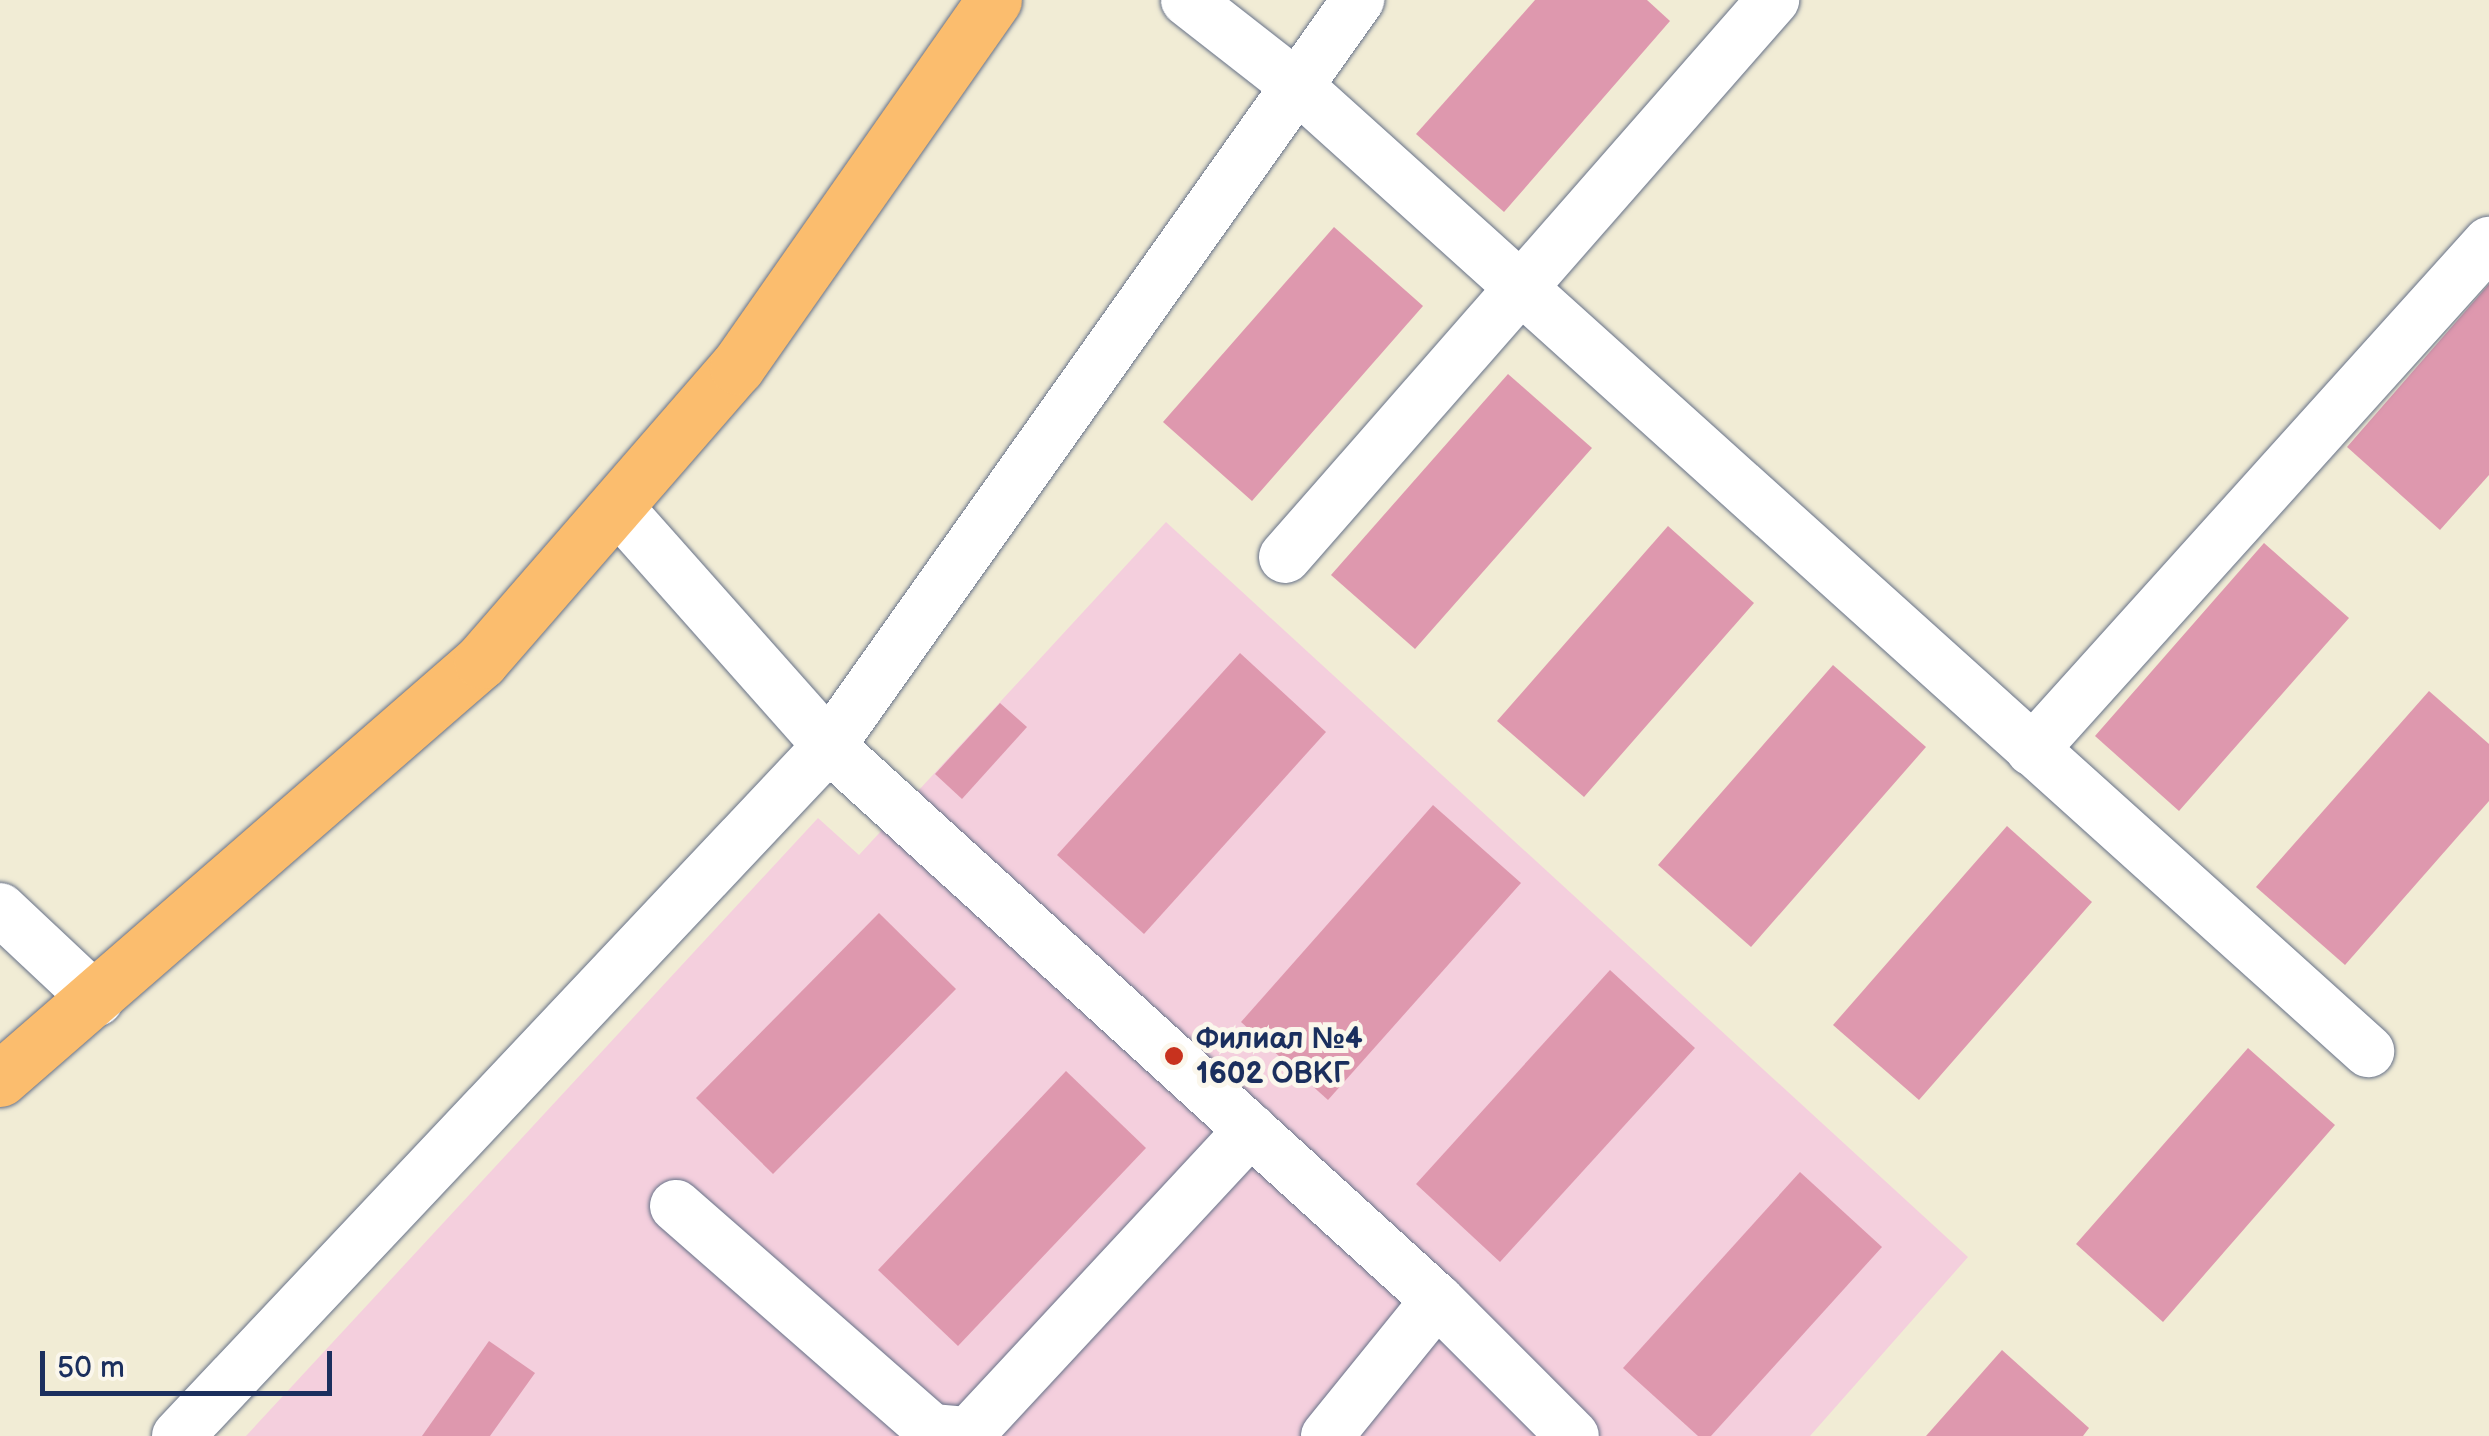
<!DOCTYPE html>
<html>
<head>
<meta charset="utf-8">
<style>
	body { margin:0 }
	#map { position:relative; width:2489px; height:1436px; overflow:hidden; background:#f1ecd5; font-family:"Balsamiq Sans",sans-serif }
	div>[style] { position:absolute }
	.built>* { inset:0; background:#f4cfdd }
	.building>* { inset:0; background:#de98ae }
	.roads { filter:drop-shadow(0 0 2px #667188) drop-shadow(0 0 2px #667188) }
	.minor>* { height:52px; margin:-26px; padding:0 26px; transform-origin:26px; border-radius:26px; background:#fff }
	.highway>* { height:55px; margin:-27.5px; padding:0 27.5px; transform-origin:27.5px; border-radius:27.5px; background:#fbbd6e }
	.dots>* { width:28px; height:28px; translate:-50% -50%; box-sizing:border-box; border:5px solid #fbf7ec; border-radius:50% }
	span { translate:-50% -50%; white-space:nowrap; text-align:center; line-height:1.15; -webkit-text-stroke:10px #fbf7ec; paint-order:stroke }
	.poi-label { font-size:30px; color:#1b2f5e; font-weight:700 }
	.left { translate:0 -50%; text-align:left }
	.scale { position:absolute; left:40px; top:1351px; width:292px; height:45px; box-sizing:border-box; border:5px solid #1b2f5e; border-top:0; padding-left:12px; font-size:30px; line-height:35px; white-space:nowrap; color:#1b2f5e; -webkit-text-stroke:8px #fbf7ec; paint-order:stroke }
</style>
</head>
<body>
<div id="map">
	<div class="built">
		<i style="clip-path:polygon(1166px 522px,1968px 1257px,1810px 1436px,246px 1436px,818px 818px,859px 855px)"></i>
	</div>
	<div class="building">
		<i style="clip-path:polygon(1535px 0,1647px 0,1670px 21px,1504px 212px,1416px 134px)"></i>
		<i style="clip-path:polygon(1334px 227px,1423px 306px,1252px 501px,1163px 422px)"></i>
		<i style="clip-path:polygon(2489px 284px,2489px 475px,2440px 530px,2347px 447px)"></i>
		<i style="clip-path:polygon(1508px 374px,1592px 448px,1415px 649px,1331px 575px)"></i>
		<i style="clip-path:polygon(1668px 526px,1754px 603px,1584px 797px,1497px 721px)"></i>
		<i style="clip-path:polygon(2264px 543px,2349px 618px,2179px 811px,2095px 736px)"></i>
		<i style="clip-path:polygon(1240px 653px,1326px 732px,1144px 934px,1057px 855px)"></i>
		<i style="clip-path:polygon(1833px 665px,1926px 747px,1751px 947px,1658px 865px)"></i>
		<i style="clip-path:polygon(2429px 691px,2489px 744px,2489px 801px,2345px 965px,2256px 887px)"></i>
		<i style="clip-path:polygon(1000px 703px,1027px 727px,962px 799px,935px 774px)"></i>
		<i style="clip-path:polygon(1433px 805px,1521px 883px,1328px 1100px,1241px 1022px)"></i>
		<i style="clip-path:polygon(2007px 826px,2092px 902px,1919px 1100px,1833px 1025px)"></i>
		<i style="clip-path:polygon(879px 913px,956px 989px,773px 1174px,696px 1098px)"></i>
		<i style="clip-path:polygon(1610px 970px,1695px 1048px,1500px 1262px,1416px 1184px)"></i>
		<i style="clip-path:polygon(2248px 1048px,2335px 1125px,2163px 1322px,2076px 1244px)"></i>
		<i style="clip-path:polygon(1066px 1071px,1146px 1148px,958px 1346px,878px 1270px)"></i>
		<i style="clip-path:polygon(1800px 1172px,1882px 1247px,1711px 1436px,1698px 1436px,1623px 1368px)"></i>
		<i style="clip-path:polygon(489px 1341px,535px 1373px,490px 1436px,422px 1436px)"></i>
		<i style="clip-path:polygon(2002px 1350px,2089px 1428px,2083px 1436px,1926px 1436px)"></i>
	</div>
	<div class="roads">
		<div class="minor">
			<i style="left:1187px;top:0;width:140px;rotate:38deg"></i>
			<i style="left:1297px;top:86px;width:1442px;rotate:42.02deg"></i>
			<i style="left:616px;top:506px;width:321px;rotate:48.4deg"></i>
			<i style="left:829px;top:746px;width:823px;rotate:42.34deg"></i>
			<i style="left:1437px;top:1300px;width:192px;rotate:45deg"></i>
			<i style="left:1285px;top:557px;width:741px;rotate:-48.78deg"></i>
			<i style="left:2032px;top:750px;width:683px;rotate:-47.97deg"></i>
			<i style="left:0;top:909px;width:133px;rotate:43.2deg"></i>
			<i style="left:676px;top:1206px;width:340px;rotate:41.2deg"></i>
			<i style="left:932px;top:1430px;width:37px;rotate:5deg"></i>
			<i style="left:969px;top:1433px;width:414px;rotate:-47.1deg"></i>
			<i style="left:178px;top:1436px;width:949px;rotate:-46.67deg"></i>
			<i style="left:829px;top:746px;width:915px;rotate:-54.66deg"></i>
			<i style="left:1327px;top:1436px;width:175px;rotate:-51deg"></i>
		</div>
		<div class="highway">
			<i style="left:0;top:1079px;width:637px;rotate:-40.99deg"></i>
			<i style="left:481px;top:661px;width:390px;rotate:-49deg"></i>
			<i style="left:737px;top:367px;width:448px;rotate:-55deg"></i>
		</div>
	</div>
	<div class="dots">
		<i style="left:1174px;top:1056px;background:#c8321e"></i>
	</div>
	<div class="poi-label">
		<span class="left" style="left:1196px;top:1056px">Филиал №4<br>1602 ОВКГ</span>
	</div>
	<div class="scale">50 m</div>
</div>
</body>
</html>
